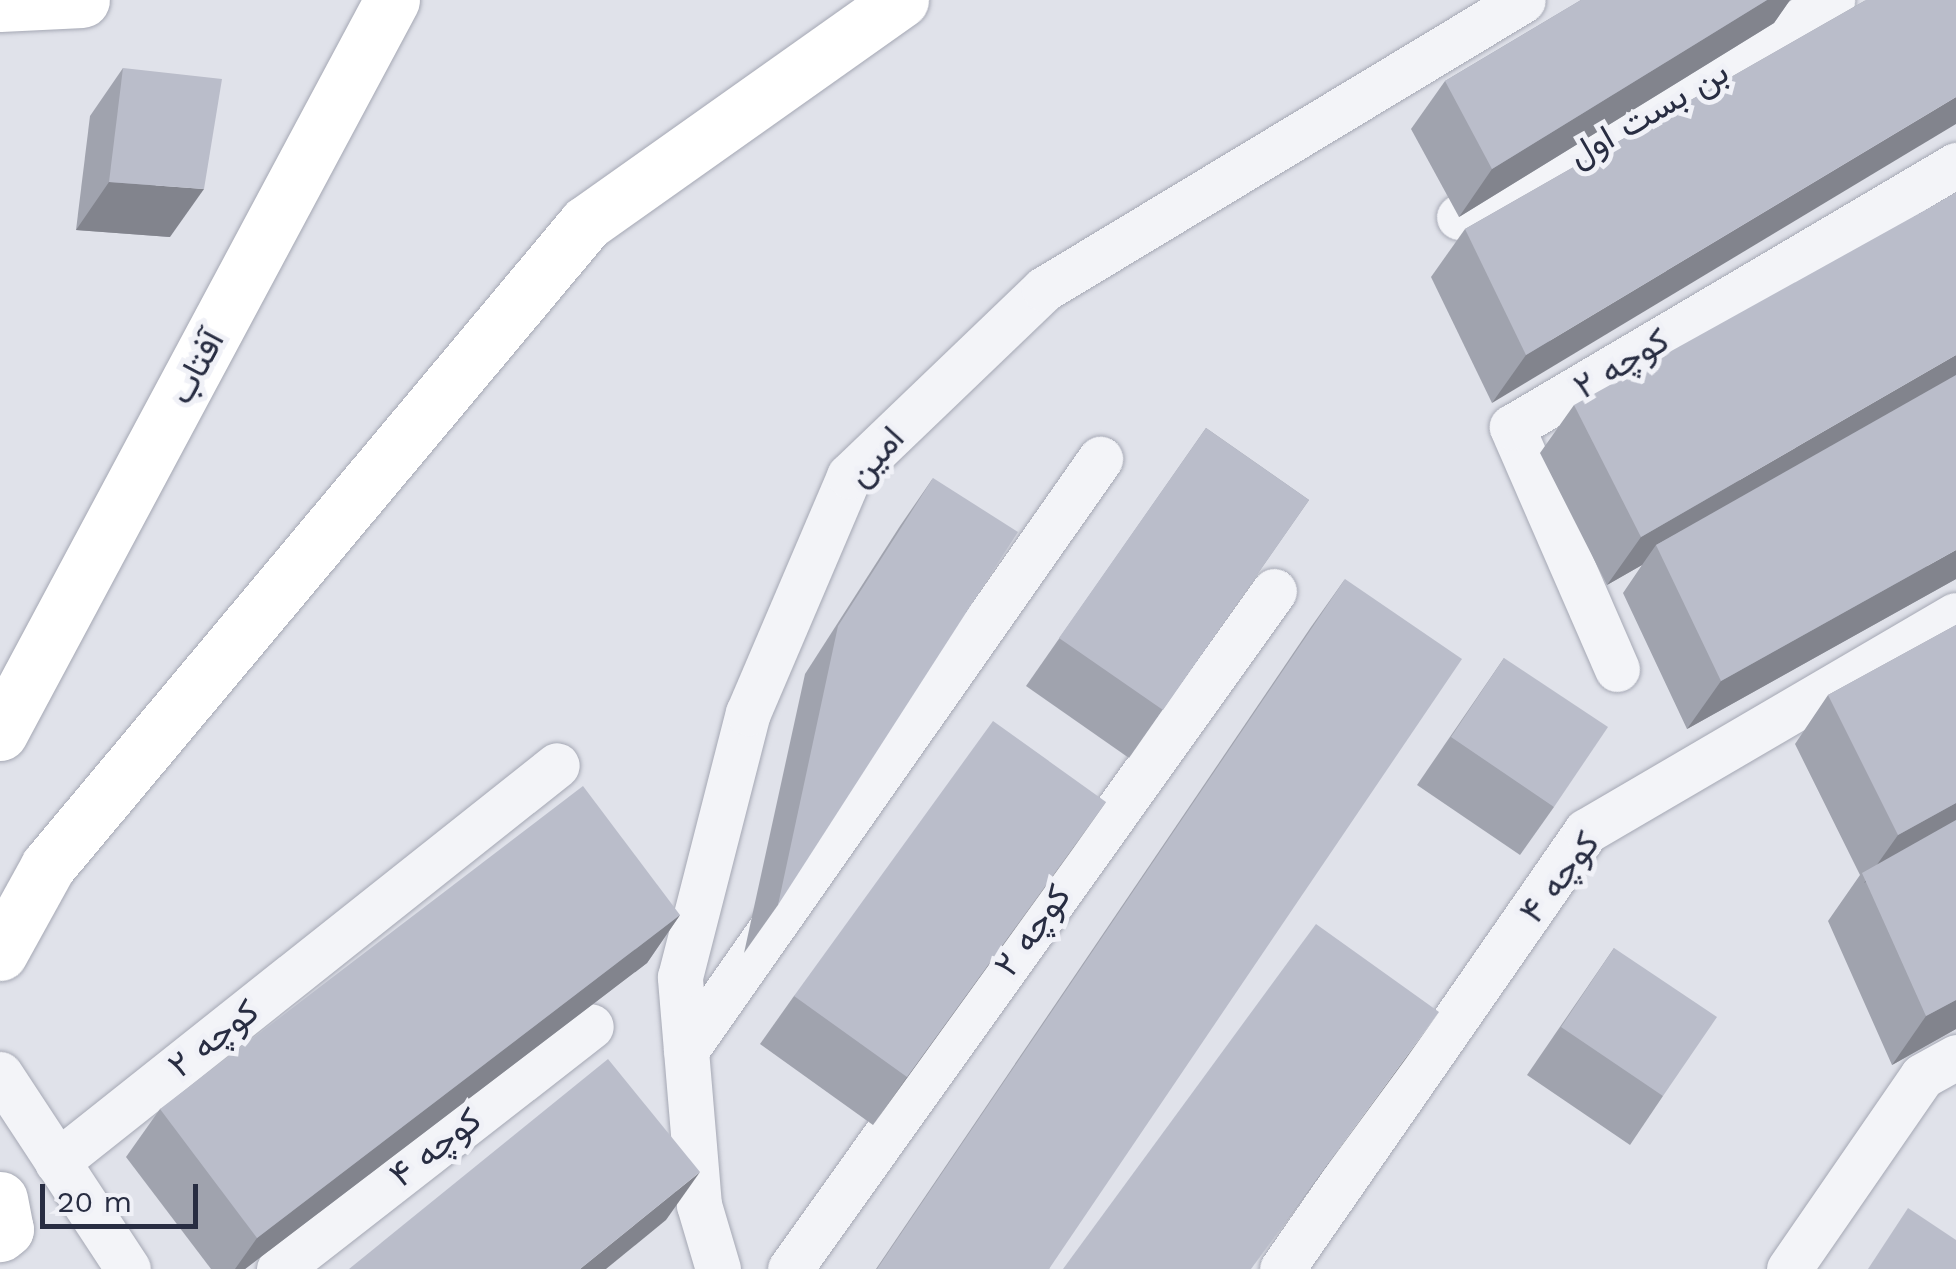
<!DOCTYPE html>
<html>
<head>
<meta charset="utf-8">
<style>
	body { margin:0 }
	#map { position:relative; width:1956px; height:1269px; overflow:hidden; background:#e0e2ea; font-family:"Work Sans",Vazirmatn,sans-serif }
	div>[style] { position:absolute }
	.roads { filter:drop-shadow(0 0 2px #a5a8b4) drop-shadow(0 0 2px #a5a8b4) }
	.street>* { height:45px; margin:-22.5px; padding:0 22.5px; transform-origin:22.5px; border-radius:22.5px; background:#f3f4f8 }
	.secondary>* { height:55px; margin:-27.5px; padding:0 27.5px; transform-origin:27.5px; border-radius:27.5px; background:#fff }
	.wall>* { inset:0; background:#a0a3ae }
	.shaded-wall>* { inset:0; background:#82848d }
	.building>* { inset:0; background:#babdca }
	span { translate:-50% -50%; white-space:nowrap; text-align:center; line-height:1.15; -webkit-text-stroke:10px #f0f1f7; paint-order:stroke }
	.street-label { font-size:35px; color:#282d42 }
	.scale { position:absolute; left:40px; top:1184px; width:158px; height:45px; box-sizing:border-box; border:5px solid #282d42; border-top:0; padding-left:12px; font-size:30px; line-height:35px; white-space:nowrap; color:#282d42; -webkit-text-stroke:8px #f0f1f7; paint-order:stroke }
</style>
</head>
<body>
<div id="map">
	<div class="roads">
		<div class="street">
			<i style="left:1459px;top:217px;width:253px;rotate:-28.3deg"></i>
			<i style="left:1682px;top:97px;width:179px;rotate:-32.9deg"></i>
			<i style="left:1617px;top:669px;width:264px;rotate:-113.5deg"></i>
			<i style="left:1512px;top:427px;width:516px;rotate:-30.54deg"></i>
			<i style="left:686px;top:1050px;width:722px;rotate:-54.99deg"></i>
			<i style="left:0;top:1074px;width:233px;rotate:56.7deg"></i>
			<i style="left:57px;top:1162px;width:638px;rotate:-38.45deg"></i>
			<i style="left:279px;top:1269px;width:395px;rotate:-37.9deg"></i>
			<i style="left:718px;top:1269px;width:67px;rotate:-106.5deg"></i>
			<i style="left:699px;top:1205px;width:229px;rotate:-94.8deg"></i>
			<i style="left:680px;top:977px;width:273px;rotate:-75.6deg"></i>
			<i style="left:748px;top:713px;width:258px;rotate:-66.9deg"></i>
			<i style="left:849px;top:476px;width:270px;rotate:-43.8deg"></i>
			<i style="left:1044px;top:289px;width:559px;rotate:-31.1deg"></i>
			<i style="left:790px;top:1269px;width:833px;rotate:-54.48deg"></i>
			<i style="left:1282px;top:1269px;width:533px;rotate:-55.24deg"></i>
			<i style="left:1586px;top:831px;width:428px;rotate:-30.3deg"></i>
			<i style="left:1789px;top:1269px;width:234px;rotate:-55.4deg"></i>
			<i style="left:1922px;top:1076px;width:39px;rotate:-29deg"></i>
		</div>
		<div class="secondary">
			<i style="left:0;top:4px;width:82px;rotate:-2.8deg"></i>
			<i style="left:0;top:733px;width:831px;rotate:-61.86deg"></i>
			<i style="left:0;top:953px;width:99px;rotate:-61.1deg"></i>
			<i style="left:48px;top:866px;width:838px;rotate:-50.08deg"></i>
			<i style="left:586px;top:223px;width:386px;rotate:-35.3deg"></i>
			<i style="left:0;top:1199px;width:31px;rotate:79deg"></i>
			<i style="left:6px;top:1229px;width:8px;rotate:140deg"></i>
		</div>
	</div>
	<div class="wall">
		<i style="clip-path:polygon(1581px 0,1790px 0,1774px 23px,1459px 217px,1411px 129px,1445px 81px)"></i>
		<i style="clip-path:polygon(1866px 0,1492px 403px,1431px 277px,1465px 229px)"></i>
		<i style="clip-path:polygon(123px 68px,170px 237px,76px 230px,90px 116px)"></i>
		<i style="clip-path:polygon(1574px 405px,1956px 579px,1687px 729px,1623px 593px,1642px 565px,1607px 585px,1540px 453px)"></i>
		<i style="clip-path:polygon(1206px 428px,1309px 500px,1129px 758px,1026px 686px)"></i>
		<i style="clip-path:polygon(933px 478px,778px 905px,744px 953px,805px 674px,900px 526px)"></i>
		<i style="clip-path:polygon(1345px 579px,1049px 1269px,876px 1269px,1311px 627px)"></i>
		<i style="clip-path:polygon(1956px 625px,1956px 1029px,1892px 1065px,1828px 921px,1860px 875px,1795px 744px,1828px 695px)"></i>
		<i style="clip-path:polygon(1504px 658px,1554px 807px,1520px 855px,1417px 785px)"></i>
		<i style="clip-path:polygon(1106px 802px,873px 1125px,760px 1044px,794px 996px)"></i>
		<i style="clip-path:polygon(680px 915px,647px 963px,245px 1269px,211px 1269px,126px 1157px,160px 1109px)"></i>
		<i style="clip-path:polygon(1614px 948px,1663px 1096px,1630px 1145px,1527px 1075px)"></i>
	</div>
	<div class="shaded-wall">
		<i style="clip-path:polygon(1767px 0,1790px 0,1774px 23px,1459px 217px,1492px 169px)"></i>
		<i style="clip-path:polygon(1956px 97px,1956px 124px,1492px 403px,1526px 355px)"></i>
		<i style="clip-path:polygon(109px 182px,204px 189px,170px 237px,76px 230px)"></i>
		<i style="clip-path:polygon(1956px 355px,1956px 384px,1656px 545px,1642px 565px,1607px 585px,1641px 537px)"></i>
		<i style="clip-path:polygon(1956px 550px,1956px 579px,1687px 729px,1721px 681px)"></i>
		<i style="clip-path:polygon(1106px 802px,1072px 850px,873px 1125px,907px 1077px)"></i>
		<i style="clip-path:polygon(1956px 803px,1956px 833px,1864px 883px,1898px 835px)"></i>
		<i style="clip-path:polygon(680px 915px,647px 963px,245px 1269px,235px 1269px,257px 1238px)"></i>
		<i style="clip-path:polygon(1956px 1000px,1956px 1029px,1892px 1065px,1926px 1016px)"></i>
		<i style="clip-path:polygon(1439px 1012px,1405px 1060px,1251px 1269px)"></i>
		<i style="clip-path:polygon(700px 1172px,666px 1220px,606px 1269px,580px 1269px)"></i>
	</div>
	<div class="building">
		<i style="clip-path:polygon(1581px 0,1767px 0,1492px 169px,1445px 81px)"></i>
		<i style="clip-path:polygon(1866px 0,1956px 0,1956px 97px,1526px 355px,1465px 229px)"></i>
		<i style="clip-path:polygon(123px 68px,222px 79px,204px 189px,109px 182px)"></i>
		<i style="clip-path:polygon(1956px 193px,1956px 355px,1641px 537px,1574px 405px)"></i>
		<i style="clip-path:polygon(1956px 375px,1956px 550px,1721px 681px,1656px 545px)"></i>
		<i style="clip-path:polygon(1206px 428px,1309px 500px,1163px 710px,1059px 638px)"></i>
		<i style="clip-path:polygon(933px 478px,1018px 532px,778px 905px,838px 626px)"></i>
		<i style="clip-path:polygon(1345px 579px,1462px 659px,1049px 1269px,877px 1269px)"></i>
		<i style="clip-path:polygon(1956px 625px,1956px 803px,1898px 835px,1828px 695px)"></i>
		<i style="clip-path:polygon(1504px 658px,1608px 727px,1554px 807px,1451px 737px)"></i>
		<i style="clip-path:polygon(993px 721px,1106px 802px,907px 1077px,794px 996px)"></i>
		<i style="clip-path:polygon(583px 786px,680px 915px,257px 1238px,160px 1109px)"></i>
		<i style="clip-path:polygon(1956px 820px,1956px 1000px,1926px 1016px,1862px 873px)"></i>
		<i style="clip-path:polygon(1316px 924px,1439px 1012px,1251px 1269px,1063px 1269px)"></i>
		<i style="clip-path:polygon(1614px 948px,1717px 1017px,1663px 1096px,1561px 1027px)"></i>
		<i style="clip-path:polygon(608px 1059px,700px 1172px,580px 1269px,349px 1269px)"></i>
		<i style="clip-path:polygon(1908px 1208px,1956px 1240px,1956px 1269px,1868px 1269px)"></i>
	</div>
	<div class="street-label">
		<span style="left:1648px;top:113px;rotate:-30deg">بن بست اول</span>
		<span style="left:1621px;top:363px;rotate:-31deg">کوچه ۲</span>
		<span style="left:196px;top:367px;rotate:-62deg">آفتاب</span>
		<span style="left:875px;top:456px;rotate:-48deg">امین</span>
		<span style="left:1559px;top:877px;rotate:-52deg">کوچه ۴</span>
		<span style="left:1032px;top:930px;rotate:-54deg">کوچه ۲</span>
		<span style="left:213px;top:1038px;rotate:-38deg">کوچه ۲</span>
		<span style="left:435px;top:1147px;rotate:-38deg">کوچه ۴</span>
	</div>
	<div class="scale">20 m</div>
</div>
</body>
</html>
